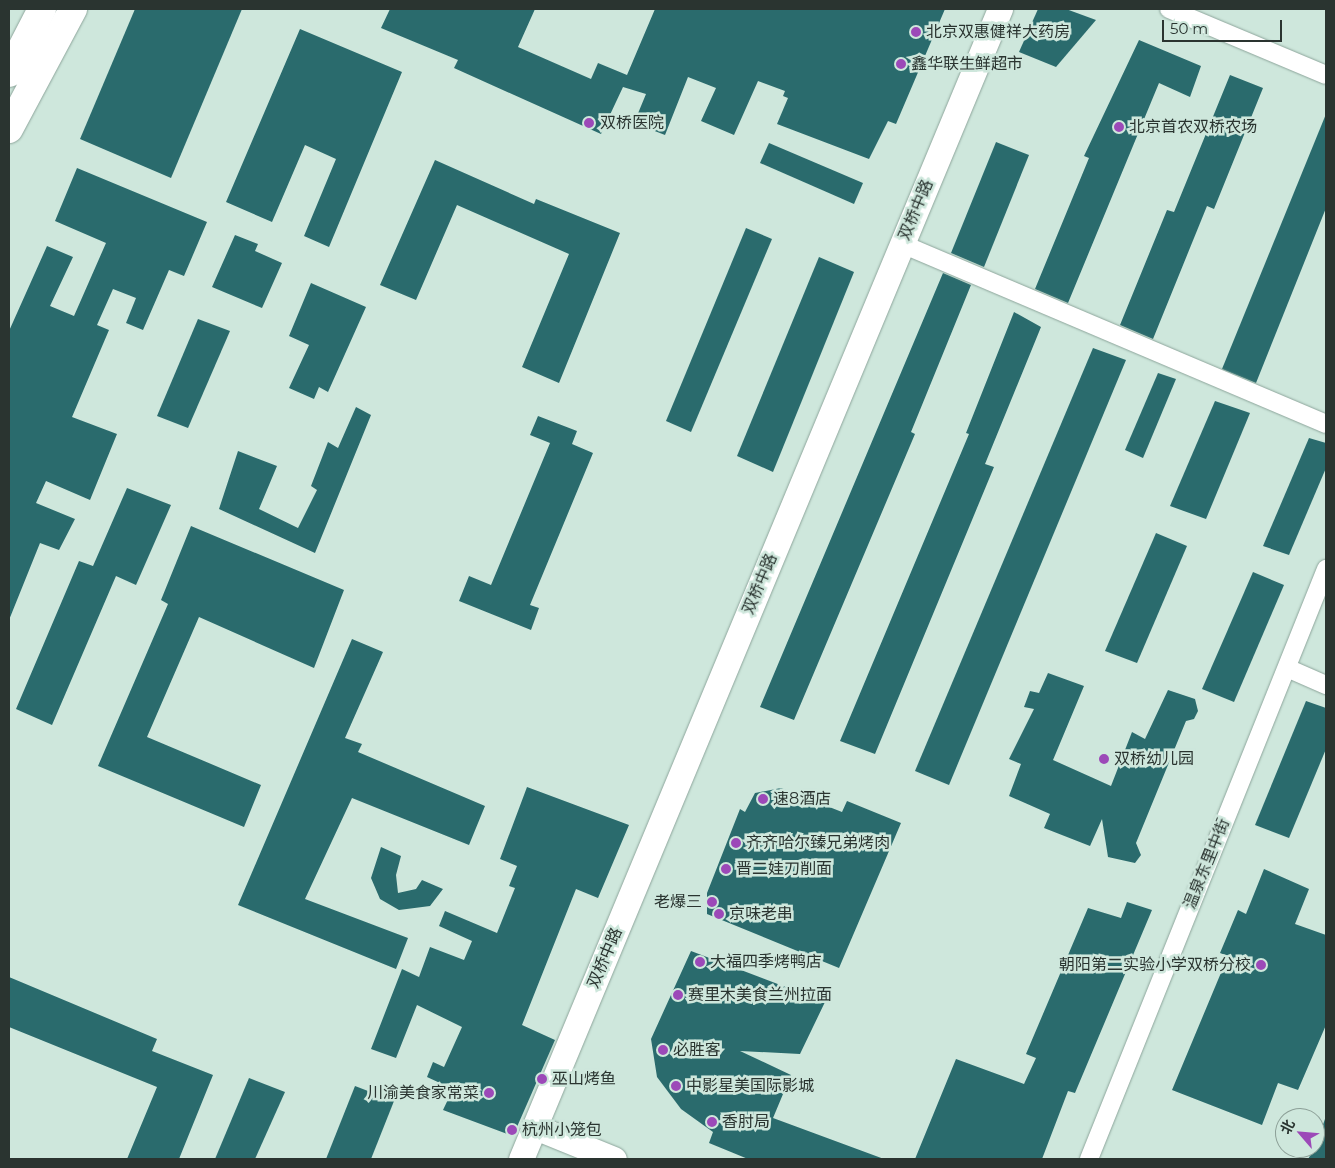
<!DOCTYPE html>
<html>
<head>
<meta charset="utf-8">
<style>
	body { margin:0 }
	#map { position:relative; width:1335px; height:1168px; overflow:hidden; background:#cee7dc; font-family:Montserrat,"Noto Sans SC",sans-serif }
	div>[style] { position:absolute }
	.building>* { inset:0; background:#2a6b6d }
	.roads { filter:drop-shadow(0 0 1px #8da59b) drop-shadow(0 0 1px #8da59b) }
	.street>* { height:18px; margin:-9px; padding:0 9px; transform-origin:9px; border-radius:9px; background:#fff }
	.secondary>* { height:25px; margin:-12.5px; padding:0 12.5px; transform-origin:12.5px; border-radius:12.5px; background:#fff }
	.primary>* { height:28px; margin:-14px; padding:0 14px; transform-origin:14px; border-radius:14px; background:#fff }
	.highway>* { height:28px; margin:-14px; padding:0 14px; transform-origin:14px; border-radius:14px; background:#fff }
	.dots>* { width:14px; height:14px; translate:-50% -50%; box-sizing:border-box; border:2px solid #cee7dc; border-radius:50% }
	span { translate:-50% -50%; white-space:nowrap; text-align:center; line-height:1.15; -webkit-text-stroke:5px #cee7dc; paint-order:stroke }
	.poi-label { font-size:16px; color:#2a3430 }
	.left { translate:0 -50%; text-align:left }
	.right { translate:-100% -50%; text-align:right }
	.street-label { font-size:16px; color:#2a3430 }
	.frame { position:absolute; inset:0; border:10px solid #2a3430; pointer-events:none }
	.north { position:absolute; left:1275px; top:1108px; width:50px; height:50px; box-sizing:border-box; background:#cee7dc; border:1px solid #8c9f97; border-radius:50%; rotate:297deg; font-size:14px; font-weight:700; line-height:20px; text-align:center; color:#2a3430 }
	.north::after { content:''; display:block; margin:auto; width:18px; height:22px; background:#9c49b8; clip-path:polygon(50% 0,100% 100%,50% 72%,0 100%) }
	.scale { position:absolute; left:1162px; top:20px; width:120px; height:22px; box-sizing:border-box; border:2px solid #2a3430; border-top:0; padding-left:6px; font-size:15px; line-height:18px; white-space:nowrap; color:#2a3430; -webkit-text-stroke:4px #cee7dc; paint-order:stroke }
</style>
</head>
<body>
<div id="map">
	<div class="building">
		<i style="clip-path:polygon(135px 9px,242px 9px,171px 178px,80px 139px)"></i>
		<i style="clip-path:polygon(390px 9px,535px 9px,518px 47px,591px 79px,598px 63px,627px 75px,655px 9px,945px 9px,896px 124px,888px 121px,869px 159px,777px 124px,788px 98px,783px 96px,785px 91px,758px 81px,734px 135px,701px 121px,716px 88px,688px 77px,665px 135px,634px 123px,646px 94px,623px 87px,601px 134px,454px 68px,458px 60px,381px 28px)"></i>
		<i style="clip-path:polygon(1038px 9px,1066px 9px,1096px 20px,1056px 67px,1019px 52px)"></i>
		<i style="clip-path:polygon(300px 29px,402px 72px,329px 247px,304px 236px,336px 159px,305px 145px,272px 222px,226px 202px)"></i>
		<i style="clip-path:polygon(1139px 40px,1201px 66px,1190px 97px,1159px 83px,1068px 303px,1035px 289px,1089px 158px,1084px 156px)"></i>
		<i style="clip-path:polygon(1230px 75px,1263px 88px,1214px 209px,1207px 206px,1153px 339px,1120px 325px,1167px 210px,1174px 212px)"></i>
		<i style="clip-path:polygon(1326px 114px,1326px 208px,1256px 383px,1222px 369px)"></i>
		<i style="clip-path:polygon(996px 142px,1029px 155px,984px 267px,951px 253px)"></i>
		<i style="clip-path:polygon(769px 143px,863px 183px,854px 204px,760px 163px)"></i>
		<i style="clip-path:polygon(435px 160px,534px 204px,536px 199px,620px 233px,559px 383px,522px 367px,569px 254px,457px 205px,416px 300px,380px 285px)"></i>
		<i style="clip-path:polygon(77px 168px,207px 222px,184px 276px,169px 270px,143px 330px,126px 323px,136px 298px,113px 289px,97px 325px,109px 330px,72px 417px,117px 434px,90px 500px,46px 481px,36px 503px,75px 519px,59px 550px,40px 543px,9px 620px,9px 331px,47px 246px,73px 257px,50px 306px,74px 316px,106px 243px,55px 221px)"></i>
		<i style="clip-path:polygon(746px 228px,772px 239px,691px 432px,666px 421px)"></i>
		<i style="clip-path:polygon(235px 235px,258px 244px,255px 251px,282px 263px,262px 308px,212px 287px)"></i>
		<i style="clip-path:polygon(819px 257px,854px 272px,773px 472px,737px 456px)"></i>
		<i style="clip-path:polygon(943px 273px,971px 285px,911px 432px,915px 434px,794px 720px,760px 707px)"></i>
		<i style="clip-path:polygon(311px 283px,366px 307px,328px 392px,319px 387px,314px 399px,289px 388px,309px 345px,289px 336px)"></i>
		<i style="clip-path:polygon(1014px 312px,1041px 327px,985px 464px,994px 467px,875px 754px,840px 741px,969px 434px,966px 433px)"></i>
		<i style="clip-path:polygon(198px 319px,230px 331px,188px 428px,157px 416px)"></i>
		<i style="clip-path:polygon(1093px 348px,1126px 360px,949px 785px,915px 771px)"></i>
		<i style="clip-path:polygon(1158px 373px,1176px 379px,1143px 458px,1125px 450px)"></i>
		<i style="clip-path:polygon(1215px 401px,1250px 413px,1206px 519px,1170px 506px)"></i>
		<i style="clip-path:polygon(356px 407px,371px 415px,315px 553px,219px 509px,238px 451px,277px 466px,259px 509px,298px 528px,317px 490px,311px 486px,328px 442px,338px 448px)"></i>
		<i style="clip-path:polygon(538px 416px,577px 431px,572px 444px,593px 453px,530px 605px,539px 608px,531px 630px,459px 601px,469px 576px,491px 585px,550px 443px,530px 435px)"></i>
		<i style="clip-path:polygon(1309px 438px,1326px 443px,1326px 468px,1289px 555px,1263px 546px)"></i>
		<i style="clip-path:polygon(127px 488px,171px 505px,136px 585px,116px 576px,52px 725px,16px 709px,79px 561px,93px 566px)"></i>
		<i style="clip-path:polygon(191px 526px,344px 590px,314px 668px,199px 617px,147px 737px,261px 785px,244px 827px,98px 766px,168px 604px,161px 600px)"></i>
		<i style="clip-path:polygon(1156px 533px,1187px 546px,1137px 663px,1105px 651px)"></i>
		<i style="clip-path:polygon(1253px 572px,1284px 585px,1234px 702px,1202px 689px)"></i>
		<i style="clip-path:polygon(352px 639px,383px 652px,345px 738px,362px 744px,358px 752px,485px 806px,469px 845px,352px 798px,305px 899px,408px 938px,396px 969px,238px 905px)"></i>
		<i style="clip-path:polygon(1048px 673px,1084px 686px,1053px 760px,1111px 786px,1132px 732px,1145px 739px,1168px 690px,1195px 699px,1198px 711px,1194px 719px,1186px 721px,1136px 843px,1141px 855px,1135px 863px,1108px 857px,1102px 819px,1090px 846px,1044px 828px,1050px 814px,1009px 796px,1021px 764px,1009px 759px,1034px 709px,1024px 707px,1030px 691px,1039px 693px)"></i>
		<i style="clip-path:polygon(1306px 701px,1326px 708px,1326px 749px,1289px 838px,1255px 825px)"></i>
		<i style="clip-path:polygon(527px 787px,629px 825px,598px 898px,576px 889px,522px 1025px,555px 1040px,513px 1136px,443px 1110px,453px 1089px,427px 1077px,433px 1062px,444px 1067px,462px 1027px,417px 1005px,396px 1058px,371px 1049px,402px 969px,419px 977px,430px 947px,464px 960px,472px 941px,439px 926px,445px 911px,497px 933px,515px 888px,509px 886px,517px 866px,500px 859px)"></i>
		<i style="clip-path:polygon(781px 788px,842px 812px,847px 801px,901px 823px,839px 968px,707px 914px,707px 893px,740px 809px,745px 812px,755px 793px)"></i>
		<i style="clip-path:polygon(381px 847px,401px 856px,396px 875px,398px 893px,416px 889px,422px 880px,443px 889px,430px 906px,399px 910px,380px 899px,371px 878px)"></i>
		<i style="clip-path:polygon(1264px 869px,1309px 889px,1295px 924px,1326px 935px,1326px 1025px,1298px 1090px,1278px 1083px,1262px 1125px,1172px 1090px,1228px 956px,1220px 953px,1238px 910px,1246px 914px)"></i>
		<i style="clip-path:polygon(1127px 902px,1152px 910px,1075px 1093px,1068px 1091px,1042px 1159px,915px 1159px,956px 1059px,1024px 1084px,1036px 1058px,1026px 1054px,1088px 908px,1121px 918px)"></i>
		<i style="clip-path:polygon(691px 951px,825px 1002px,800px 1054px,740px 1051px,791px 1075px,773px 1118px,884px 1159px,748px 1159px,709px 1143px,713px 1132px,681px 1109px,657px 1077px,651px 1039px)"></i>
		<i style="clip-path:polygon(9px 977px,157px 1039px,152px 1051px,213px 1075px,179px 1159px,127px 1159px,157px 1087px,9px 1027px)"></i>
		<i style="clip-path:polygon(249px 1078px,285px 1092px,255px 1159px,215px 1159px)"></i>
		<i style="clip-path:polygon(355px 1086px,394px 1101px,371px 1159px,326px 1159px)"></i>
		<i style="clip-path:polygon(1326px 1116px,1326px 1159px,1308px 1159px,1315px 1148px)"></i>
	</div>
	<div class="roads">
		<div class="street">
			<i style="left:1169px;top:9px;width:170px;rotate:22.8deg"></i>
			<i style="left:902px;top:244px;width:461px;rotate:23deg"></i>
			<i style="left:1287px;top:668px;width:43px;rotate:23.6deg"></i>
			<i style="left:1089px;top:1159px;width:636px;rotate:-68.11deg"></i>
		</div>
		<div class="secondary">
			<i style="left:535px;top:1127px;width:85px;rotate:22.1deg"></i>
			<i style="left:521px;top:1159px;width:1246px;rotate:-67.39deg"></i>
		</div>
		<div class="primary">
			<i style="left:9px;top:129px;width:136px;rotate:-61.9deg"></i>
		</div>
		<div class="highway">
			<i style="left:9px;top:73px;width:72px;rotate:-62.7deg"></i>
		</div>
	</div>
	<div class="dots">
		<i style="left:916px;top:32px;background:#9c49b8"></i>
		<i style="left:901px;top:64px;background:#9c49b8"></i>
		<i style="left:589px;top:123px;background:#9c49b8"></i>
		<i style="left:1119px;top:127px;background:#9c49b8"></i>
		<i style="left:1104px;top:759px;background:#9c49b8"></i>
		<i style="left:763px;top:799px;background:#9c49b8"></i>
		<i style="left:736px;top:843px;background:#9c49b8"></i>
		<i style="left:726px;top:869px;background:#9c49b8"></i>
		<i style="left:712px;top:902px;background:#9c49b8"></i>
		<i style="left:719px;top:914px;background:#9c49b8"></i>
		<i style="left:700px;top:962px;background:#9c49b8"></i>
		<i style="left:1261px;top:965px;background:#9c49b8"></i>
		<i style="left:678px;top:995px;background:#9c49b8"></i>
		<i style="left:663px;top:1050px;background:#9c49b8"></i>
		<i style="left:542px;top:1079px;background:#9c49b8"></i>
		<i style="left:676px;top:1086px;background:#9c49b8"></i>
		<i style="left:489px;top:1093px;background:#9c49b8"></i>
		<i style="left:712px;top:1122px;background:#9c49b8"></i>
		<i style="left:512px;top:1130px;background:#9c49b8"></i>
	</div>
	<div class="poi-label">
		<span class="left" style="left:926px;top:32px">北京双惠健祥大药房</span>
		<span class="left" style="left:911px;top:64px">鑫华联生鲜超市</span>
		<span class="left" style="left:600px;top:123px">双桥医院</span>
		<span class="left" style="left:1129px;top:127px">北京首农双桥农场</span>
		<span class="left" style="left:1114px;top:759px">双桥幼儿园</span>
		<span class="left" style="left:773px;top:799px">速8酒店</span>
		<span class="left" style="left:746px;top:843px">齐齐哈尔臻兄弟烤肉</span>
		<span class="left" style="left:736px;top:869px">晋二娃刀削面</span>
		<span class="right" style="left:702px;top:902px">老爆三</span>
		<span class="left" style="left:729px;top:914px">京味老串</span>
		<span class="left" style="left:710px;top:962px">大福四季烤鸭店</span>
		<span class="right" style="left:1251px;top:965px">朝阳第二实验小学双桥分校</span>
		<span class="left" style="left:688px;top:995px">赛里木美食兰州拉面</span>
		<span class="left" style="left:673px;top:1050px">必胜客</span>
		<span class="left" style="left:552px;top:1079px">巫山烤鱼</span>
		<span class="left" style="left:686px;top:1086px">中影星美国际影城</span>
		<span class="right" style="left:479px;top:1093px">川渝美食家常菜</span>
		<span class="left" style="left:722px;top:1122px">香肘局</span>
		<span class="left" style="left:522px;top:1130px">杭州小笼包</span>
	</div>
	<div class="street-label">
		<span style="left:916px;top:210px;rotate:-67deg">双桥中路</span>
		<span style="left:760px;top:584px;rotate:-67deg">双桥中路</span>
		<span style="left:1207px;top:864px;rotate:-68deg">温泉东里中街</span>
		<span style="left:605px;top:958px;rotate:-67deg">双桥中路</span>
	</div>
	<div class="frame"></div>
	<div class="north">北</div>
	<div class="scale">50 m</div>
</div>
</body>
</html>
